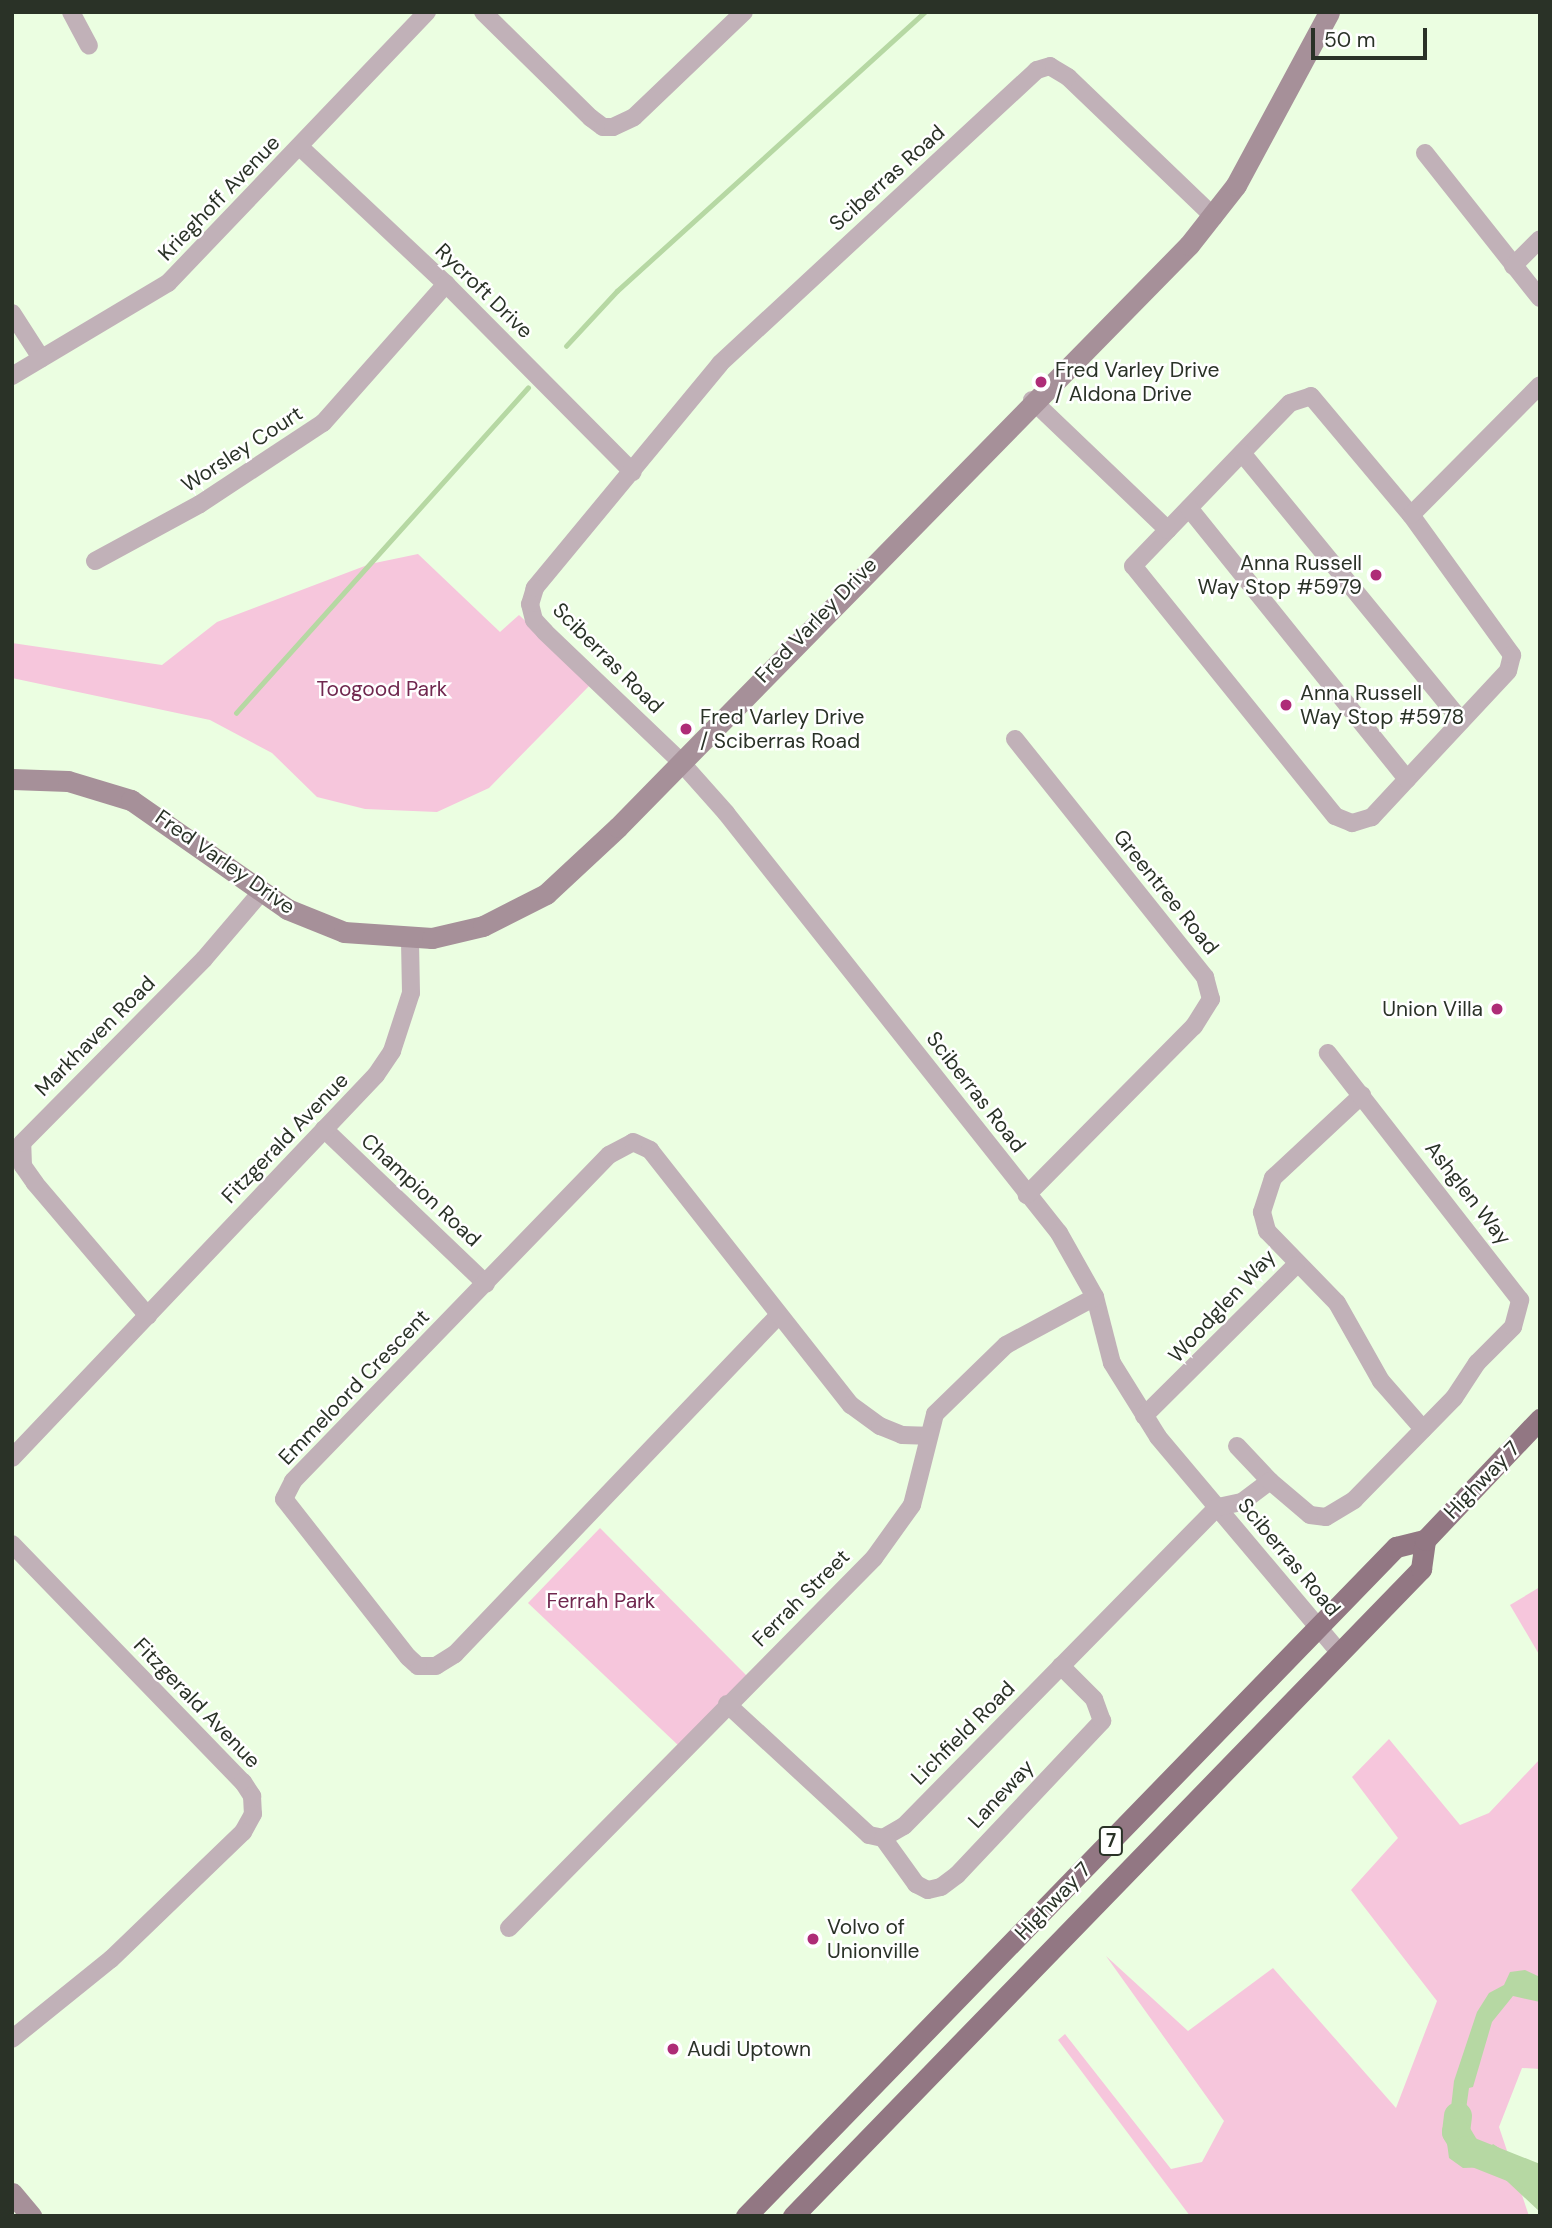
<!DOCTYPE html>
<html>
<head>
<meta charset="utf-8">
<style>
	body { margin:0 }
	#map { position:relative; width:1552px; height:2228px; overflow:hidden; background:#ebfee1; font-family:"DM Sans",sans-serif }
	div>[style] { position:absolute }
	.green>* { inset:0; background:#f6c6dc }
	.water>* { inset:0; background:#b6d8a3 }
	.stream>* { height:4.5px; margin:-2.25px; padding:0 2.25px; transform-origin:2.25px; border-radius:2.25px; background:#b6d8a3 }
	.river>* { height:28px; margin:-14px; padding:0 14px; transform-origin:14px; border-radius:14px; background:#b6d8a3 }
	.street>* { height:18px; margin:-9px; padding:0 9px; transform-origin:9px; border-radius:9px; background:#c1b1b8 }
	.secondary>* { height:21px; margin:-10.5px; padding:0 10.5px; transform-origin:10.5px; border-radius:10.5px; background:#a69099 }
	.primary>* { height:21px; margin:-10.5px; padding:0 10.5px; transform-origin:10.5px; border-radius:10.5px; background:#927783 }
	.dots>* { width:19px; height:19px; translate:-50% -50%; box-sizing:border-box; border:4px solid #fff; border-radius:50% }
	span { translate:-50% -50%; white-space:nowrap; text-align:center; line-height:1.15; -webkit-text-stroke:5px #fff; paint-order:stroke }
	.shield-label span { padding:2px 5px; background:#fff; border:2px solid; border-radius:5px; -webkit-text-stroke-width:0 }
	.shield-label { font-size:19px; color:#2a3227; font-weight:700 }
	.street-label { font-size:21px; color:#2a3227 }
	.poi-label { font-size:21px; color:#2a3227 }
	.left { translate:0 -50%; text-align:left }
	.right { translate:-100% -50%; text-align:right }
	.park-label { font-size:21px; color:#70284f }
	.frame { position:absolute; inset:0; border:14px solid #2a3227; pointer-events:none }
	.scale { position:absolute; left:1311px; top:28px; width:116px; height:32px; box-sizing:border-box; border:4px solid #2a3227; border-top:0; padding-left:9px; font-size:21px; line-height:24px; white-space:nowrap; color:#2a3227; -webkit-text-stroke:5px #fff; paint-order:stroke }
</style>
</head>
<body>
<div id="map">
	<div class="green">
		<i style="clip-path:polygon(418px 554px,500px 632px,519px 615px,592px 683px,489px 788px,437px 812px,365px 809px,317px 797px,272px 753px,210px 720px,12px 678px,12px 643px,162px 665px,217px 622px,370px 564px)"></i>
		<i style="clip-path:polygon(600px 1528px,748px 1677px,680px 1747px,528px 1603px)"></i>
		<i style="clip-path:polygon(1540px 1587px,1540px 1656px,1510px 1605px)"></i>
		<i style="clip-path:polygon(1389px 1739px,1460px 1825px,1489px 1813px,1540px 1759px,1540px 2069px,1522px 2068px,1499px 2127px,1529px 2216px,1190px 2216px,1058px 2040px,1065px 2034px,1171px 2169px,1202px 2162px,1224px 2121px,1106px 1956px,1188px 2031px,1273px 1968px,1396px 2108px,1437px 2001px,1351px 1890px,1398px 1838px,1352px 1777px)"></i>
	</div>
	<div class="water">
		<i style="clip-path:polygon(1525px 1970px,1540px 1977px,1540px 2002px,1513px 1996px,1492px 2022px,1473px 2087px,1469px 2088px,1463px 2131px,1471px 2156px,1483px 2154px,1493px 2144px,1524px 2164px,1540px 2185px,1540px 2212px,1492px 2167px,1463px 2168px,1449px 2158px,1447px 2143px,1454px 2081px,1477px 2012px,1489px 1993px,1504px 1985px,1510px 1972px)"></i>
	</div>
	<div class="stream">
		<i style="left:566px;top:346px;width:75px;rotate:-47.2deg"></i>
		<i style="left:617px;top:291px;width:416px;rotate:-42.2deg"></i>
		<i style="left:236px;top:713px;width:437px;rotate:-48.1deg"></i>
	</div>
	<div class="river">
		<i style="left:1458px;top:2116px;width:16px;rotate:97deg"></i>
		<i style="left:1456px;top:2132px;width:21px;rotate:59deg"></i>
		<i style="left:1467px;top:2150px;width:79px;rotate:21.7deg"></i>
	</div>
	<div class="street">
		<i style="left:71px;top:12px;width:38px;rotate:62deg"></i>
		<i style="left:483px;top:12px;width:151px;rotate:44.5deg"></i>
		<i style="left:591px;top:118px;width:15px;rotate:37deg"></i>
		<i style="left:603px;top:127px;width:10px"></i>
		<i style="left:613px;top:127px;width:23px;rotate:-25deg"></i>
		<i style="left:634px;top:117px;width:152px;rotate:-43.7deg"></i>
		<i style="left:300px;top:147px;width:200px;rotate:43.2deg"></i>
		<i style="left:446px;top:284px;width:265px;rotate:45.2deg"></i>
		<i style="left:1425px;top:153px;width:185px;rotate:51.6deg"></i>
		<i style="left:1214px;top:217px;width:202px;rotate:-136.2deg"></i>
		<i style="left:1068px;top:77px;width:21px;rotate:-149deg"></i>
		<i style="left:1050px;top:66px;width:14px;rotate:163deg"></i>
		<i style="left:1037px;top:70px;width:432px;rotate:137.2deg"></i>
		<i style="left:720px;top:364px;width:291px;rotate:129.6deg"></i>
		<i style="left:535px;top:588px;width:17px;rotate:107deg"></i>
		<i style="left:530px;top:604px;width:16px;rotate:76deg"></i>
		<i style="left:534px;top:620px;width:16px;rotate:47deg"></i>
		<i style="left:545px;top:632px;width:185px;rotate:43.7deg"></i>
		<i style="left:679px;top:760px;width:71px;rotate:48.4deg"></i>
		<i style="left:726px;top:813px;width:536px;rotate:51.59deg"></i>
		<i style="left:1059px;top:1233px;width:73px;rotate:60.6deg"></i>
		<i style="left:1095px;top:1297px;width:68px;rotate:75.6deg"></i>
		<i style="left:1112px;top:1363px;width:87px;rotate:58.1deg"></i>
		<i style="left:1158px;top:1437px;width:282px;rotate:49.9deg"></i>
		<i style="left:1513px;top:266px;width:38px;rotate:-45deg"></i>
		<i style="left:12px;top:313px;width:54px;rotate:57.2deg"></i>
		<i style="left:12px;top:376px;width:182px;rotate:-30.8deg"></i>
		<i style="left:168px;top:283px;width:375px;rotate:-46.3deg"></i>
		<i style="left:1311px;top:396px;width:155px;rotate:50deg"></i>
		<i style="left:1411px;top:515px;width:173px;rotate:54.2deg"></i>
		<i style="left:1512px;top:655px;width:16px;rotate:104deg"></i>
		<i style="left:1508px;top:671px;width:200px;rotate:133deg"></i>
		<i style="left:1372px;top:817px;width:21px;rotate:163deg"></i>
		<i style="left:1352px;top:823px;width:18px;rotate:-158deg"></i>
		<i style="left:1335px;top:816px;width:321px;rotate:-128.9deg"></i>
		<i style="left:1133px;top:566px;width:226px;rotate:-46.1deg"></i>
		<i style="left:1290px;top:403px;width:22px;rotate:-18deg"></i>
		<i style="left:1032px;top:400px;width:188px;rotate:43.7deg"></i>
		<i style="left:1242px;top:453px;width:346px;rotate:50.7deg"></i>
		<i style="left:1189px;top:508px;width:348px;rotate:51.2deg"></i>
		<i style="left:1411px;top:515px;width:183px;rotate:-45.2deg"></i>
		<i style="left:95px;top:561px;width:119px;rotate:-28.5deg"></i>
		<i style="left:200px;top:504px;width:147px;rotate:-33.4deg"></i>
		<i style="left:323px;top:423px;width:186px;rotate:-48.5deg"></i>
		<i style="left:1015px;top:739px;width:305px;rotate:51.4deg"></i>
		<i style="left:1205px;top:977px;width:23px;rotate:75deg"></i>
		<i style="left:1211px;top:999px;width:32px;rotate:122deg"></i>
		<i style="left:1194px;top:1026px;width:238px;rotate:134.7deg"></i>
		<i style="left:1362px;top:1095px;width:122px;rotate:137deg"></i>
		<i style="left:1273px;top:1178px;width:36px;rotate:108deg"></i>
		<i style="left:1262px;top:1212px;width:20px;rotate:75deg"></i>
		<i style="left:1267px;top:1231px;width:100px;rotate:45.8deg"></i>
		<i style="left:1337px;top:1303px;width:90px;rotate:60.6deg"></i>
		<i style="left:1381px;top:1381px;width:64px;rotate:48.8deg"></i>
		<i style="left:324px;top:1129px;width:224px;rotate:43.7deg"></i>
		<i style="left:148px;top:1316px;width:175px;rotate:-130.4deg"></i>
		<i style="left:35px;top:1183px;width:21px;rotate:-125deg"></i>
		<i style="left:23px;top:1166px;width:23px;rotate:-92deg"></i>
		<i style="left:22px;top:1143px;width:259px;rotate:-45.3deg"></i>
		<i style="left:204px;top:959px;width:89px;rotate:-49.5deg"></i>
		<i style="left:778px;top:1316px;width:468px;rotate:133.7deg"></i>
		<i style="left:455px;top:1654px;width:22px;rotate:148deg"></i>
		<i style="left:436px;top:1666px;width:18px;rotate:180deg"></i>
		<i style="left:418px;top:1666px;width:13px;rotate:-138deg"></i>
		<i style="left:408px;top:1657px;width:201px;rotate:-128.1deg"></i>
		<i style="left:284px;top:1499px;width:20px;rotate:-63deg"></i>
		<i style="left:293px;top:1481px;width:454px;rotate:-45.9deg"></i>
		<i style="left:609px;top:1155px;width:27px;rotate:-28deg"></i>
		<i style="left:633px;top:1142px;width:19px;rotate:25deg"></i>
		<i style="left:650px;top:1150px;width:325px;rotate:51.8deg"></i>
		<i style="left:851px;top:1405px;width:36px;rotate:36deg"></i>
		<i style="left:880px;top:1426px;width:24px;rotate:22deg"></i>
		<i style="left:902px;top:1435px;width:24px;rotate:2deg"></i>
		<i style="left:1144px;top:1416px;width:214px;rotate:-44.8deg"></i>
		<i style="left:1237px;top:1446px;width:48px;rotate:46.7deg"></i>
		<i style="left:12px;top:1458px;width:528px;rotate:-46.46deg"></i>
		<i style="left:376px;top:1075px;width:29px;rotate:-56deg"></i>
		<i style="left:392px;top:1051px;width:61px;rotate:-71.9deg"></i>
		<i style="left:411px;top:993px;width:54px;rotate:-91.1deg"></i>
		<i style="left:12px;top:1544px;width:332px;rotate:45.9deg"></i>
		<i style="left:243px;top:1782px;width:17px;rotate:57deg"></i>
		<i style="left:252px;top:1796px;width:18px;rotate:87deg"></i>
		<i style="left:253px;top:1814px;width:21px;rotate:119deg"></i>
		<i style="left:243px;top:1832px;width:183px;rotate:136.1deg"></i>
		<i style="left:111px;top:1959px;width:127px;rotate:141.1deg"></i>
		<i style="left:727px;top:1704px;width:193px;rotate:42.7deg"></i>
		<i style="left:869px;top:1835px;width:14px;rotate:12deg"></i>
		<i style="left:883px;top:1838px;width:24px;rotate:-30deg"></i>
		<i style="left:904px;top:1826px;width:448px;rotate:-45.5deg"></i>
		<i style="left:1218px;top:1507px;width:25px;rotate:-12deg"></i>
		<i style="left:1242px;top:1502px;width:35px;rotate:-37deg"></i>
		<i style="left:1270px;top:1481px;width:52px;rotate:40.4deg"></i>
		<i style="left:1310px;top:1515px;width:16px;rotate:7deg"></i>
		<i style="left:1326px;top:1517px;width:33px;rotate:-31deg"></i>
		<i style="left:1354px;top:1500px;width:143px;rotate:-45.6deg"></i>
		<i style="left:1454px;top:1398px;width:42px;rotate:-56.7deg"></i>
		<i style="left:1477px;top:1363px;width:51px;rotate:-45deg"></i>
		<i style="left:1513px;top:1327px;width:28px;rotate:-75deg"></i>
		<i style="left:1520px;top:1300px;width:313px;rotate:-127.9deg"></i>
		<i style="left:883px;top:1838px;width:57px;rotate:54.3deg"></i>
		<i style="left:916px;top:1884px;width:13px;rotate:27deg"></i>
		<i style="left:928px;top:1890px;width:13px;rotate:-13deg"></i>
		<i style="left:941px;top:1887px;width:20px;rotate:-37deg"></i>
		<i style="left:957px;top:1875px;width:212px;rotate:-46.7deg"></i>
		<i style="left:1102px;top:1721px;width:23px;rotate:-110deg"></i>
		<i style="left:1094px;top:1699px;width:47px;rotate:-135deg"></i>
		<i style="left:509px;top:1928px;width:520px;rotate:-45.39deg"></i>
		<i style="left:874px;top:1558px;width:65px;rotate:-54.4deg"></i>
		<i style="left:912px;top:1505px;width:94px;rotate:-75.8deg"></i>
		<i style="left:935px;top:1414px;width:99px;rotate:-44.2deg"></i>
		<i style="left:1006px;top:1345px;width:101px;rotate:-28.3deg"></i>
	</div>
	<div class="secondary">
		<i style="left:12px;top:779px;width:56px;rotate:2deg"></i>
		<i style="left:68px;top:781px;width:66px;rotate:16.8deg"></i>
		<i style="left:131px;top:800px;width:190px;rotate:34.9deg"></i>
		<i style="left:287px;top:909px;width:61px;rotate:22deg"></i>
		<i style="left:344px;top:932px;width:88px;rotate:3.9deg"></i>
		<i style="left:432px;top:938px;width:52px;rotate:-13.2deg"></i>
		<i style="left:483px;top:926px;width:71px;rotate:-26.9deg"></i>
		<i style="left:546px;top:894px;width:98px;rotate:-42.9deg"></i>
		<i style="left:618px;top:827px;width:815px;rotate:-45.55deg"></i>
		<i style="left:1189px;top:245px;width:76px;rotate:-51.9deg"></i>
		<i style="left:1236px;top:185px;width:196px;rotate:-61.7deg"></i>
		<i style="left:12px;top:2193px;width:30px;rotate:50deg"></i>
	</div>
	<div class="primary">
		<i style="left:746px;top:2216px;width:933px;rotate:-45.83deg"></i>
		<i style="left:1396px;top:1547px;width:30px;rotate:-14deg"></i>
		<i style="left:793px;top:2216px;width:902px;rotate:-45.85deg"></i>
		<i style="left:1421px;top:1569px;width:29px;rotate:-82deg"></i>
		<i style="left:1425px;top:1540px;width:167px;rotate:-46.5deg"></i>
	</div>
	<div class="dots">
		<i style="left:1041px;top:382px;background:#ae2c77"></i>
		<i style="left:1376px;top:575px;background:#ae2c77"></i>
		<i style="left:1286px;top:705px;background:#ae2c77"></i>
		<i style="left:686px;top:729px;background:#ae2c77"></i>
		<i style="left:1497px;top:1009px;background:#ae2c77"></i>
		<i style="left:813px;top:1939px;background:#ae2c77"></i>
		<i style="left:673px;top:2049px;background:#ae2c77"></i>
	</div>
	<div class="shield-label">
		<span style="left:1111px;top:1841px">7</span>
	</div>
	<div class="street-label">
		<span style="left:887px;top:178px;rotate:-42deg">Sciberras Road</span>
		<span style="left:219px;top:198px;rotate:-46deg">Krieghoff Avenue</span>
		<span style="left:484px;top:291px;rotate:44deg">Rycroft Drive</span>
		<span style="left:242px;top:449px;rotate:-33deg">Worsley Court</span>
		<span style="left:816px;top:620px;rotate:-46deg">Fred Varley Drive</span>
		<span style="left:608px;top:658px;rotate:45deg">Sciberras Road</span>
		<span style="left:225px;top:862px;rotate:35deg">Fred Varley Drive</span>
		<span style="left:1166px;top:892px;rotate:51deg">Greentree Road</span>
		<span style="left:95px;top:1036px;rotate:-45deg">Markhaven Road</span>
		<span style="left:976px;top:1092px;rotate:52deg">Sciberras Road</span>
		<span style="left:285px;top:1138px;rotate:-46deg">Fitzgerald Avenue</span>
		<span style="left:421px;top:1190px;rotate:43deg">Champion Road</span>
		<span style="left:1468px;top:1193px;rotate:52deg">Ashglen Way</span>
		<span style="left:1222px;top:1306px;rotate:-47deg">Woodglen Way</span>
		<span style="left:354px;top:1387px;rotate:-46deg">Emmeloord Crescent</span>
		<span style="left:1482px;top:1480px;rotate:-46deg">Highway 7</span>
		<span style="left:1289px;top:1557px;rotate:50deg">Sciberras Road</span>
		<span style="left:801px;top:1598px;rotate:-45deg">Ferrah Street</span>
		<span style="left:197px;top:1703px;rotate:46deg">Fitzgerald Avenue</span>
		<span style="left:963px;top:1733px;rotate:-45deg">Lichfield Road</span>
		<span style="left:1001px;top:1794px;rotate:-47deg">Laneway</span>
		<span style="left:1053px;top:1901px;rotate:-46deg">Highway 7</span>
	</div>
	<div class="poi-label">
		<span class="left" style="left:1055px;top:382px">Fred Varley Drive<br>/ Aldona Drive</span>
		<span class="right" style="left:1362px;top:575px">Anna Russell<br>Way Stop #5979</span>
		<span class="left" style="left:1300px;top:705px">Anna Russell<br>Way Stop #5978</span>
		<span class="left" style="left:700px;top:729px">Fred Varley Drive<br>/ Sciberras Road</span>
		<span class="right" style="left:1483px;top:1009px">Union Villa</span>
		<span class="left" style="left:827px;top:1939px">Volvo of<br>Unionville</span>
		<span class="left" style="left:687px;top:2049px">Audi Uptown</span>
	</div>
	<div class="park-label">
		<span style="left:382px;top:689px">Toogood Park</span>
		<span style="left:601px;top:1601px">Ferrah Park</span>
	</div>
	<div class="frame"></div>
	<div class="scale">50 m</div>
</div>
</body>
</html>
